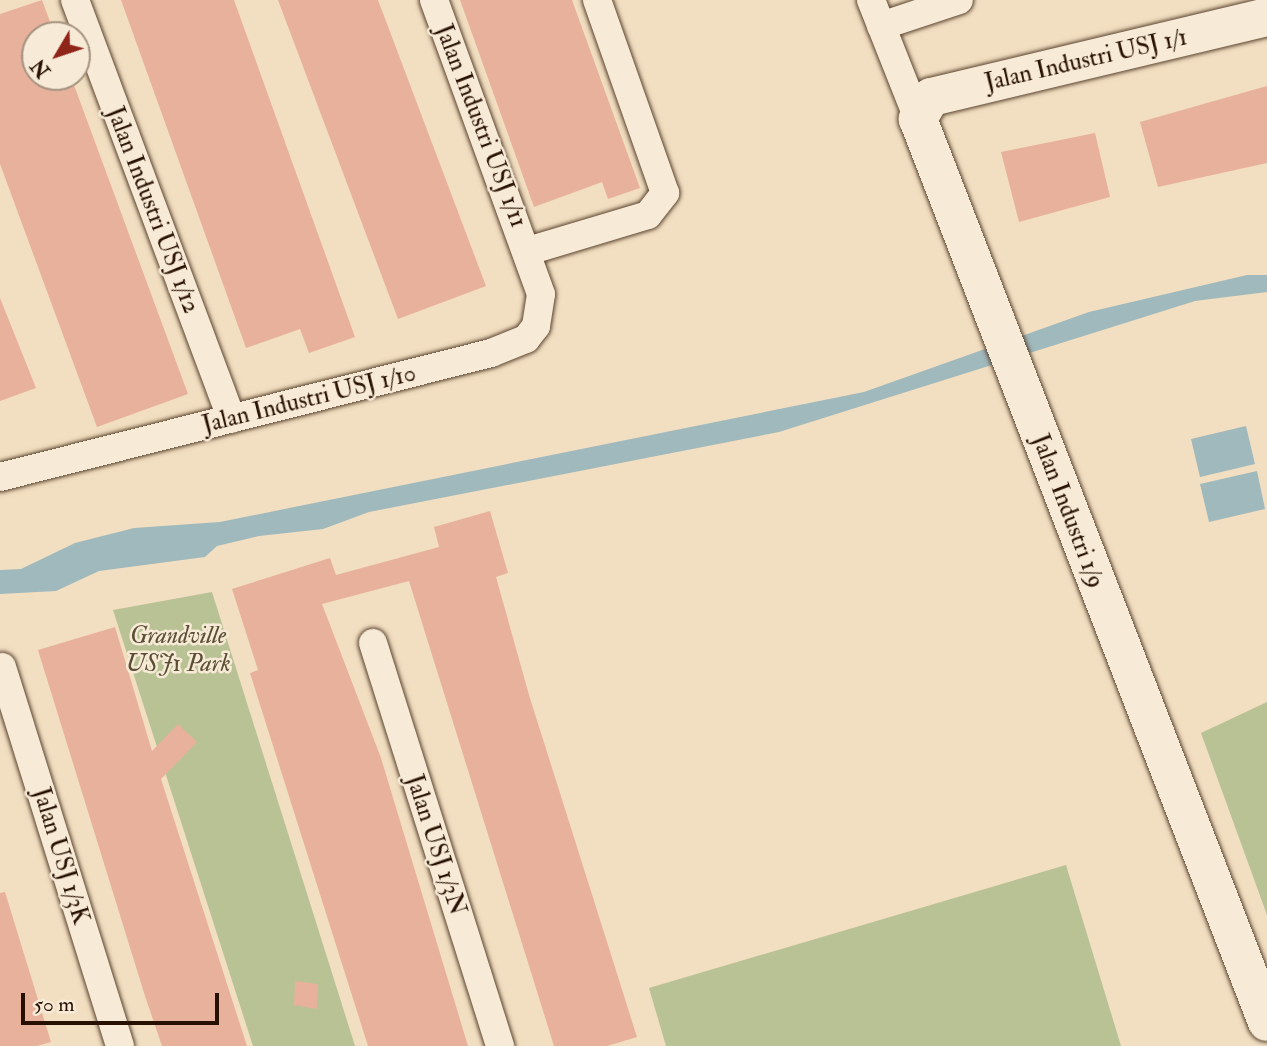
<!DOCTYPE html>
<html>
<head>
<meta charset="utf-8">
<style>
	body { margin:0 }
	#map { position:relative; width:1267px; height:1046px; overflow:hidden; background:#f2dec0; font-family:"IM FELL Double Pica",serif }
	div>[style] { position:absolute }
	.green>* { inset:0; background:#b8c294 }
	.water>* { inset:0; background:#a0b9bd }
	.building>* { inset:0; background:#e8b19c }
	.roads { filter:drop-shadow(0 0 2px #5a4430) drop-shadow(0 0 2px #5a4430) }
	.street>* { height:28px; margin:-14px; padding:0 14px; transform-origin:14px; border-radius:14px; background:#f7ead6 }
	.secondary>* { height:38px; margin:-19px; padding:0 19px; transform-origin:19px; border-radius:19px; background:#f7ead6 }
	span { translate:-50% -50%; white-space:nowrap; text-align:center; line-height:1.15; -webkit-text-stroke:5px #f7ead6; paint-order:stroke }
	.street-label { font-size:24px; color:#271000 }
	.park-label { font-size:24px; color:#5a4e34; font-style:italic }
	.north { position:absolute; left:21px; top:21px; width:70px; height:70px; box-sizing:border-box; background:#f7ead6; border:2px solid #a49380; border-radius:50%; rotate:231deg; font-size:19px; font-weight:700; line-height:28px; text-align:center; color:#271000 }
	.north::after { content:''; display:block; margin:auto; width:24px; height:32px; background:#8f2418; clip-path:polygon(50% 0,100% 100%,50% 72%,0 100%) }
	.scale { position:absolute; left:21px; top:993px; width:198px; height:32px; box-sizing:border-box; border:4px solid #271000; border-top:0; padding-left:9px; font-size:21px; line-height:24px; white-space:nowrap; color:#271000; -webkit-text-stroke:5px #f7ead6; paint-order:stroke }
</style>
</head>
<body>
<div id="map">
	<div class="green">
		<i style="clip-path:polygon(212px 592px,355px 1046px,253px 1046px,113px 610px)"></i>
		<i style="clip-path:polygon(1267px 702px,1267px 915px,1201px 733px)"></i>
		<i style="clip-path:polygon(1066px 865px,1121px 1046px,666px 1046px,649px 988px)"></i>
	</div>
	<div class="water">
		<i style="clip-path:polygon(1247px 275px,1267px 275px,1267px 292px,1195px 301px,779px 432px,369px 512px,323px 529px,259px 536px,217px 546px,205px 557px,99px 571px,56px 591px,0 594px,0 570px,21px 569px,75px 543px,134px 528px,220px 522px,864px 392px,1089px 312px)"></i>
		<i style="clip-path:polygon(1246px 426px,1255px 464px,1200px 477px,1191px 439px)"></i>
		<i style="clip-path:polygon(1257px 471px,1265px 509px,1209px 522px,1200px 484px)"></i>
	</div>
	<div class="building">
		<i style="clip-path:polygon(42px 0,55px 35px,35px 35px,35px 77px,71px 77px,188px 394px,97px 427px,0 164px,0 14px)"></i>
		<i style="clip-path:polygon(121px 0,234px 0,355px 337px,309px 353px,300px 329px,246px 348px)"></i>
		<i style="clip-path:polygon(278px 0,378px 0,486px 286px,398px 319px)"></i>
		<i style="clip-path:polygon(460px 0,572px 0,640px 188px,608px 199px,602px 182px,534px 207px)"></i>
		<i style="clip-path:polygon(1267px 86px,1267px 163px,1158px 187px,1140px 122px)"></i>
		<i style="clip-path:polygon(1095px 133px,1110px 197px,1019px 222px,1001px 152px)"></i>
		<i style="clip-path:polygon(0 298px,36px 388px,0 401px)"></i>
		<i style="clip-path:polygon(490px 511px,508px 573px,496px 577px,529px 695px,637px 1037px,607px 1046px,554px 1046px,409px 581px,322px 604px,381px 758px,468px 1046px,368px 1046px,250px 673px,258px 670px,232px 589px,330px 558px,336px 575px,439px 547px,434px 527px)"></i>
		<i style="clip-path:polygon(115px 627px,152px 751px,178px 724px,197px 742px,161px 779px,247px 1046px,162px 1046px,145px 996px,38px 650px)"></i>
		<i style="clip-path:polygon(5px 892px,51px 1042px,37px 1046px,0 1046px,0 893px)"></i>
		<i style="clip-path:polygon(295px 981px,318px 984px,317px 1009px,294px 1005px)"></i>
	</div>
	<div class="roads">
		<div class="street">
			<i style="left:75px;top:0;width:447px;rotate:69.5deg"></i>
			<i style="left:871px;top:0;width:128px;rotate:68.4deg"></i>
			<i style="left:881px;top:26px;width:82px;rotate:-18.4deg"></i>
			<i style="left:528px;top:251px;width:125px;rotate:-16.7deg"></i>
			<i style="left:648px;top:215px;width:28px;rotate:-52deg"></i>
			<i style="left:665px;top:193px;width:205px;rotate:-109.4deg"></i>
			<i style="left:0;top:477px;width:506px;rotate:-14.17deg"></i>
			<i style="left:491px;top:353px;width:38px;rotate:-22deg"></i>
			<i style="left:526px;top:339px;width:16px;rotate:-52deg"></i>
			<i style="left:536px;top:326px;width:32px;rotate:-81deg"></i>
			<i style="left:541px;top:294px;width:313px;rotate:-110deg"></i>
			<i style="left:373px;top:643px;width:423px;rotate:72.5deg"></i>
			<i style="left:2px;top:667px;width:397px;rotate:72.7deg"></i>
		</div>
		<div class="secondary">
			<i style="left:1267px;top:17px;width:345px;rotate:166.6deg"></i>
			<i style="left:931px;top:97px;width:26px;rotate:121deg"></i>
			<i style="left:918px;top:119px;width:968px;rotate:68.87deg"></i>
		</div>
	</div>
	<div class="street-label">
		<span style="left:1086px;top:60px;rotate:-13deg">Jalan Industri USJ 1/1</span>
		<span style="left:481px;top:126px;rotate:69deg">Jalan Industri USJ 1/11</span>
		<span style="left:153px;top:210px;rotate:69deg">Jalan Industri USJ 1/12</span>
		<span style="left:309px;top:399px;rotate:-14deg">Jalan Industri USJ 1/10</span>
		<span style="left:1068px;top:511px;rotate:69deg">Jalan Industri 1/9</span>
		<span style="left:436px;top:845px;rotate:72deg">Jalan USJ 1/3N</span>
		<span style="left:61px;top:856px;rotate:73deg">Jalan USJ 1/3K</span>
	</div>
	<div class="park-label">
		<span style="left:178px;top:650px">Grandville<br>USJ1 Park</span>
	</div>
	<div class="north">N</div>
	<div class="scale">50 m</div>
</div>
</body>
</html>
